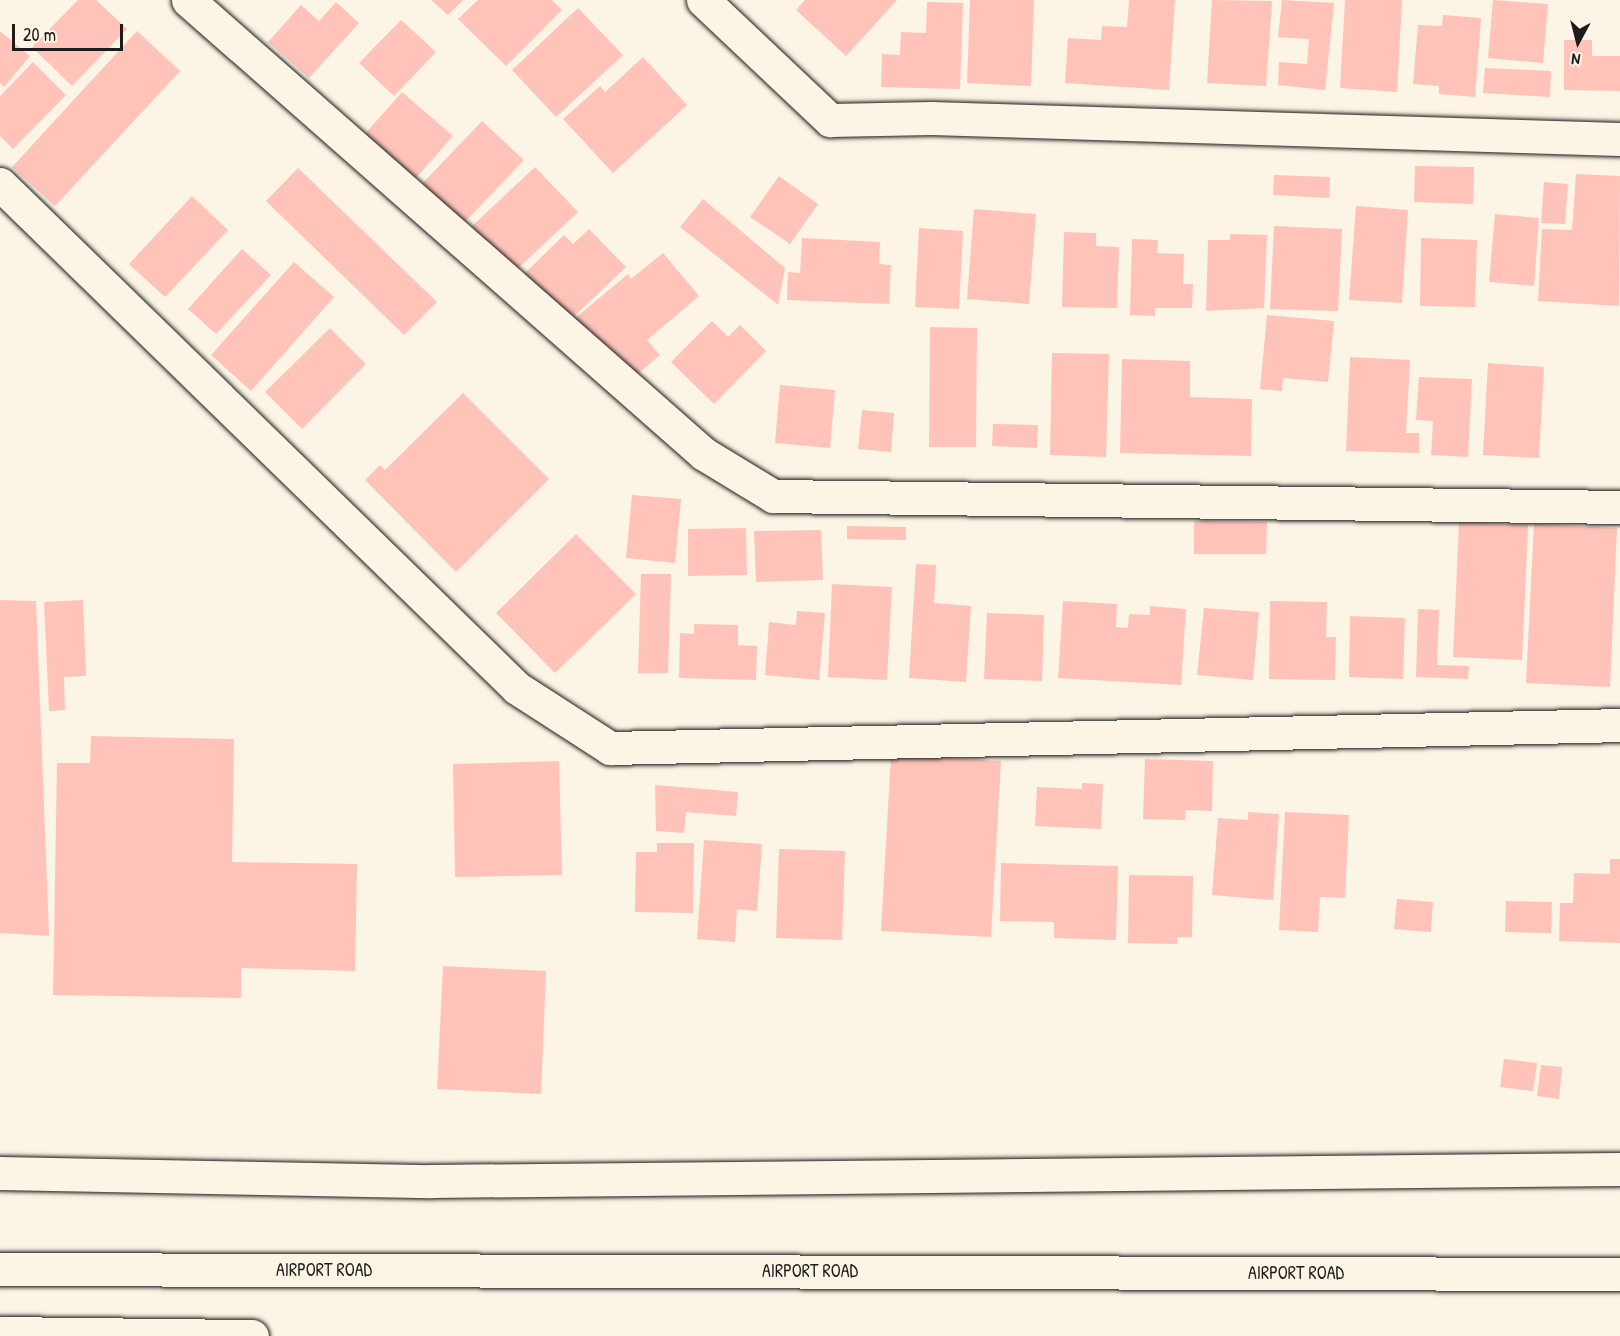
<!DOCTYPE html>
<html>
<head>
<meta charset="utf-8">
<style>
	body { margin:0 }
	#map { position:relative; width:1620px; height:1336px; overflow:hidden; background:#fcf5e5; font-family:"Patrick Hand",sans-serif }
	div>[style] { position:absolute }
	.building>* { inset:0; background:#ffc3ba }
	.roads { filter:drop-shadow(0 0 2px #1c1c1c) drop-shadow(0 0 2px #1c1c1c) }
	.minor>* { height:33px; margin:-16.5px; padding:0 16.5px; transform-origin:16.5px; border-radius:16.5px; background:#fcf5e5 }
	.major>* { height:33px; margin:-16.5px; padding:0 16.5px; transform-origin:16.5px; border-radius:16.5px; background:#fcf5e5 }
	span { translate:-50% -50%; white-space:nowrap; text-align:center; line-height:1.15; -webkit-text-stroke:4.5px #fcf5e5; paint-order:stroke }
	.street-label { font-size:18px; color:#1c1c1c }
	.north { position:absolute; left:1548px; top:12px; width:60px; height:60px; -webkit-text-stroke:4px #fcf5e5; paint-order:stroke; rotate:187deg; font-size:16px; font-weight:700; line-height:24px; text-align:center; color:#1c1c1c }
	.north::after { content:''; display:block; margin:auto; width:21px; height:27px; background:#1c1c1c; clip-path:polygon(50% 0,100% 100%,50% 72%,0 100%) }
	.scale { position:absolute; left:12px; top:24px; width:111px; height:27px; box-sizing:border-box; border:3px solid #1c1c1c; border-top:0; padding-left:8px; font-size:18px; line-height:21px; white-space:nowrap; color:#1c1c1c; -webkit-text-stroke:4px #fcf5e5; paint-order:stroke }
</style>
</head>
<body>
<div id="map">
	<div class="building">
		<i style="clip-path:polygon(78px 0,96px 0,127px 29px,72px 86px,32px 47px)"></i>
		<i style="clip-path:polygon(431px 0,463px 0,448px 15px)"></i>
		<i style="clip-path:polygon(478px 0,552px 0,562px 10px,506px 66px,458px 19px)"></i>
		<i style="clip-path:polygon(805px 0,897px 0,846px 56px,796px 10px)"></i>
		<i style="clip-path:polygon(970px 0,1034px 0,1031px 86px,967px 83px)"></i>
		<i style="clip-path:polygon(1129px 0,1175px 0,1169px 90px,1065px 83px,1068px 38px,1101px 40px,1102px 26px,1127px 27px)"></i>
		<i style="clip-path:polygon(1212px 0,1272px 1px,1266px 86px,1207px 83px)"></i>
		<i style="clip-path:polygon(1282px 0,1334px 3px,1325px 90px,1278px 85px,1279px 62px,1307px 64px,1309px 39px,1278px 37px)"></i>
		<i style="clip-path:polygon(1345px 0,1402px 0,1397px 92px,1340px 88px)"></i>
		<i style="clip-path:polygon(1493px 0,1548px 4px,1543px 63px,1488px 58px)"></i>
		<i style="clip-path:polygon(336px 2px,359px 23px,309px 78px,268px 42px,301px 5px,319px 21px)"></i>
		<i style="clip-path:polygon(927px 2px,963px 3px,960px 89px,881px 87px,882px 54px,900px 55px,901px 32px,926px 33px)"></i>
		<i style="clip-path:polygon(578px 8px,623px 55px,556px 117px,512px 70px)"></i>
		<i style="clip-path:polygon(1443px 15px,1481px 18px,1475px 97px,1439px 94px,1439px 86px,1413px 84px,1418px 25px,1442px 26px)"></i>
		<i style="clip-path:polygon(401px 20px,436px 52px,394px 96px,359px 63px)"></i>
		<i style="clip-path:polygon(0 31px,30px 56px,4px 87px,0 83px)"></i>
		<i style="clip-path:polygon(137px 31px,180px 71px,55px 206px,12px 167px)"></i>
		<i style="clip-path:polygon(1564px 40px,1592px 40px,1592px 56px,1620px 56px,1620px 91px,1564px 90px)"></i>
		<i style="clip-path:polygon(643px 57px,687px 105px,613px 173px,563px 119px,600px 86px,605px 92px)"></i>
		<i style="clip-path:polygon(33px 62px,66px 95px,13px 149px,0 136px,0 96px)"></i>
		<i style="clip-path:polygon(1485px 68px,1551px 71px,1550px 97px,1483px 93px)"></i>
		<i style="clip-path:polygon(402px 92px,453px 136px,415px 179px,364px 135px)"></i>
		<i style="clip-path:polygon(482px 121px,524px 160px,462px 225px,420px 186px)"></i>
		<i style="clip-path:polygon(1415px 166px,1474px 167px,1473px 204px,1414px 202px)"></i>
		<i style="clip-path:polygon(535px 167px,578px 212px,514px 272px,471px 227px)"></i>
		<i style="clip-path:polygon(298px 168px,437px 302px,404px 335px,266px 201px)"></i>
		<i style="clip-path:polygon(1576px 174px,1620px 176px,1619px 306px,1538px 301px,1542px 229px,1572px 230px)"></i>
		<i style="clip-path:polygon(1274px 175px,1330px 177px,1329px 198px,1273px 195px)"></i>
		<i style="clip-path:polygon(779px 176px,818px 204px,790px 244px,750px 217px)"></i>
		<i style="clip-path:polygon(1544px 182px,1568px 184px,1565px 224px,1541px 223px)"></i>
		<i style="clip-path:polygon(192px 196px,228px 230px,165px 297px,129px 264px)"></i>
		<i style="clip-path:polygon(703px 199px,785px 268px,778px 305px,680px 227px)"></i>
		<i style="clip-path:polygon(1356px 206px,1408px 210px,1402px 303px,1349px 300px)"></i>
		<i style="clip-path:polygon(974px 209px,1036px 214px,1029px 304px,967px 299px)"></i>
		<i style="clip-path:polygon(1495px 214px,1539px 218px,1534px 286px,1489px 282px)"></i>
		<i style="clip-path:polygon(1274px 226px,1342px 229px,1338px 311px,1270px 309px)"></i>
		<i style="clip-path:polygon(919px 228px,963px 231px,959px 309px,915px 307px)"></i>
		<i style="clip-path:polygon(589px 229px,626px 267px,569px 321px,524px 274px,564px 235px,573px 244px)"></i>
		<i style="clip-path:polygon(1064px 232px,1096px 233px,1096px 246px,1119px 247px,1117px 308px,1062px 307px)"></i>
		<i style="clip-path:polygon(1230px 234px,1267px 235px,1264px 308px,1206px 311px,1208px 240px,1230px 240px)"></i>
		<i style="clip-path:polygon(802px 238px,880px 242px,879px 264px,891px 265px,889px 304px,787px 300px,788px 272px,800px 273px)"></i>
		<i style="clip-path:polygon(1421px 238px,1477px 240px,1475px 307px,1420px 306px)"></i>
		<i style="clip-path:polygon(1132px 239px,1158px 240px,1157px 253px,1184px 254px,1183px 284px,1193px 284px,1192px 308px,1155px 308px,1155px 316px,1130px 315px)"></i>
		<i style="clip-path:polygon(242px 249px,271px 275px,216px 334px,188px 309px)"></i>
		<i style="clip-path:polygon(663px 253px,699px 296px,647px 340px,660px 355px,628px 382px,574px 319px,628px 274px,631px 279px)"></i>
		<i style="clip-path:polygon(294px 262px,334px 297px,251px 391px,211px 355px)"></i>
		<i style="clip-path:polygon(1267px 315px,1334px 321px,1328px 382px,1283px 378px,1282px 391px,1260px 389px)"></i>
		<i style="clip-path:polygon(712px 321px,728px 337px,740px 325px,766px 351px,714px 404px,671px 362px)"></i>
		<i style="clip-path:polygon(930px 327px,977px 328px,976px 447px,929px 447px)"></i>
		<i style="clip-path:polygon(330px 328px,366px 364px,302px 429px,265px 392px)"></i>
		<i style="clip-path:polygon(1052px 353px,1109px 354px,1106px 457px,1050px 455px)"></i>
		<i style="clip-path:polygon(1350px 357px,1410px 360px,1406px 433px,1419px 433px,1419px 453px,1346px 451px)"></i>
		<i style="clip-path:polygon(1122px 359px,1190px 361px,1190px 397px,1252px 399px,1251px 456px,1120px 453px)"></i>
		<i style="clip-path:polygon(1488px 363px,1544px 367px,1539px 458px,1483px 455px)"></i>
		<i style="clip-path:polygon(1419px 377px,1472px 379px,1468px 457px,1431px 455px,1433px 421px,1416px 420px)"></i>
		<i style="clip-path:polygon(780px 385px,835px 390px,830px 448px,775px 443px)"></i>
		<i style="clip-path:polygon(463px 393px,549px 479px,456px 572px,365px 480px,380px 465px,385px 470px)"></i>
		<i style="clip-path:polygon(862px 410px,894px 413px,891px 452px,858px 449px)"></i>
		<i style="clip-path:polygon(993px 424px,1038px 425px,1037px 448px,992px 446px)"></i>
		<i style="clip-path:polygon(632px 495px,681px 499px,675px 563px,626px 558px)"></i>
		<i style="clip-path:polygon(1194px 521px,1267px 522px,1266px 554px,1194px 554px)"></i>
		<i style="clip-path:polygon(1459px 522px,1528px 525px,1522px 660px,1453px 657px)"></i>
		<i style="clip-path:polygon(1534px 524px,1617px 528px,1610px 687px,1526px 683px)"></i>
		<i style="clip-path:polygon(847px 526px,906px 527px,906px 540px,847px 539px)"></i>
		<i style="clip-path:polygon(746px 528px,747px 575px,688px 576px,688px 529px)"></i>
		<i style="clip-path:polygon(821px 530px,823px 580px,756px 582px,754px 531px)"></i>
		<i style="clip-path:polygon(576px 534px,636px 594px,555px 673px,496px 613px)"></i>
		<i style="clip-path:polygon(916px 564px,936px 565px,934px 603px,971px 606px,966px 682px,909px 678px)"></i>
		<i style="clip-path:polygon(641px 574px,671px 574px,668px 673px,638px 673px)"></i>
		<i style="clip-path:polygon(832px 584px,892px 587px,887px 680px,828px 677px)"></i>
		<i style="clip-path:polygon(0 600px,36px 601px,49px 936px,0 933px)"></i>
		<i style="clip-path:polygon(83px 600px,86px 676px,64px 677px,65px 710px,49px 711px,44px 602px)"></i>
		<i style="clip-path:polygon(1063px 601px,1117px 604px,1116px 627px,1128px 628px,1129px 614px,1150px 615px,1150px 606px,1186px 609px,1181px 685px,1058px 678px)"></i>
		<i style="clip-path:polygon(1270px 601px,1327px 602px,1326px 637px,1336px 637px,1335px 680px,1269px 679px)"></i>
		<i style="clip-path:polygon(1204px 608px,1259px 612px,1253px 680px,1197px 675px)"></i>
		<i style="clip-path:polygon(1418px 609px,1439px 610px,1437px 665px,1469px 666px,1468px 679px,1416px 677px)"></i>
		<i style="clip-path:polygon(797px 611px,825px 613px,819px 680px,765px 675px,769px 622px,796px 625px)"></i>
		<i style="clip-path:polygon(987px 613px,1044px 615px,1042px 681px,984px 679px)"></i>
		<i style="clip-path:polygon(1350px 616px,1405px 618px,1403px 679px,1349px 677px)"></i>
		<i style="clip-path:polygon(694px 624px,738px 625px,738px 645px,757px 646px,756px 680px,679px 678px,680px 633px,694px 634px)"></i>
		<i style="clip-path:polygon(91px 736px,234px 739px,232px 862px,357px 864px,355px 971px,241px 968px,241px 998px,53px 995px,57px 763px,90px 763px)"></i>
		<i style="clip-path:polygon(891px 755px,1001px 761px,991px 937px,881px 931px)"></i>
		<i style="clip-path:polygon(1145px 759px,1213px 761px,1212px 811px,1185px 810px,1185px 820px,1143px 819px)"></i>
		<i style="clip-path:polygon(559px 761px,562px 875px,455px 877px,453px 764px)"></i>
		<i style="clip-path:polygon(1082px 783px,1103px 784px,1101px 829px,1035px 826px,1037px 787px,1082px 789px)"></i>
		<i style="clip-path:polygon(655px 785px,738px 792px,736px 816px,686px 812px,684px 833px,656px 831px)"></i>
		<i style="clip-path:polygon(1248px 812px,1279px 814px,1273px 900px,1212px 895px,1218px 818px,1248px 820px)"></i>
		<i style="clip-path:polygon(1285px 812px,1349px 815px,1345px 898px,1320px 897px,1318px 932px,1279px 930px)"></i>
		<i style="clip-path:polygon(704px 840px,762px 844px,757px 911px,737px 909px,735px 942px,697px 939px)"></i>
		<i style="clip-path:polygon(657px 843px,694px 843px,693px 913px,635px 912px,636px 852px,657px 852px)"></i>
		<i style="clip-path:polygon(779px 849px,845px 851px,842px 940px,776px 938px)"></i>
		<i style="clip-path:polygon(1610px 859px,1620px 859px,1620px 943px,1559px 941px,1560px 903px,1573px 903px,1574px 873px,1610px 874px)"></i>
		<i style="clip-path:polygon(1001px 863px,1118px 866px,1116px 940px,1054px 938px,1054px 922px,1000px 921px)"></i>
		<i style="clip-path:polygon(1129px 875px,1193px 876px,1192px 937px,1177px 937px,1177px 944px,1128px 943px)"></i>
		<i style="clip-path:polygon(1397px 899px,1433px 902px,1431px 932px,1394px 929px)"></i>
		<i style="clip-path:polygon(1506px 901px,1552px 902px,1551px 933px,1505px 932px)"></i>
		<i style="clip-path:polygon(443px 966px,546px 971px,541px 1094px,437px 1089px)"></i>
		<i style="clip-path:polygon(1504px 1059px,1537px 1063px,1533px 1091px,1500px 1087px)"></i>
		<i style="clip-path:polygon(1541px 1065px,1562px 1067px,1559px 1099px,1537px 1096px)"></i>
	</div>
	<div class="roads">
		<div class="minor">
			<i style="left:188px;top:0;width:687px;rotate:41.34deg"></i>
			<i style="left:704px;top:454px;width:81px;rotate:31.3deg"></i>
			<i style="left:773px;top:496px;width:847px;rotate:0.74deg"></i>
			<i style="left:703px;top:0;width:175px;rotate:43.4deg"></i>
			<i style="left:830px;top:120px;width:101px;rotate:-1.1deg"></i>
			<i style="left:931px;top:118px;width:689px;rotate:1.75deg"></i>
			<i style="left:0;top:184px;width:722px;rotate:44.27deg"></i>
			<i style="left:517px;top:688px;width:111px;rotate:32.8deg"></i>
			<i style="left:610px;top:748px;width:1010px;rotate:-1.3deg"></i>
			<i style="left:0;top:1173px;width:431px;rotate:1.1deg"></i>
			<i style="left:431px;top:1181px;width:1189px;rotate:-0.58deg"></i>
		</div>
		<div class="major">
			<i style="left:0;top:1269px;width:1620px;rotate:0.18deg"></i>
			<i style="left:0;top:1333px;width:252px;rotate:0.7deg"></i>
		</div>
	</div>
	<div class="street-label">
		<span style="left:324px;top:1270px">AIRPORT ROAD</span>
		<span style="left:810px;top:1271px">AIRPORT ROAD</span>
		<span style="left:1296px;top:1273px">AIRPORT ROAD</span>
	</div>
	<div class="north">N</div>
	<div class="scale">20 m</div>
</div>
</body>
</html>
